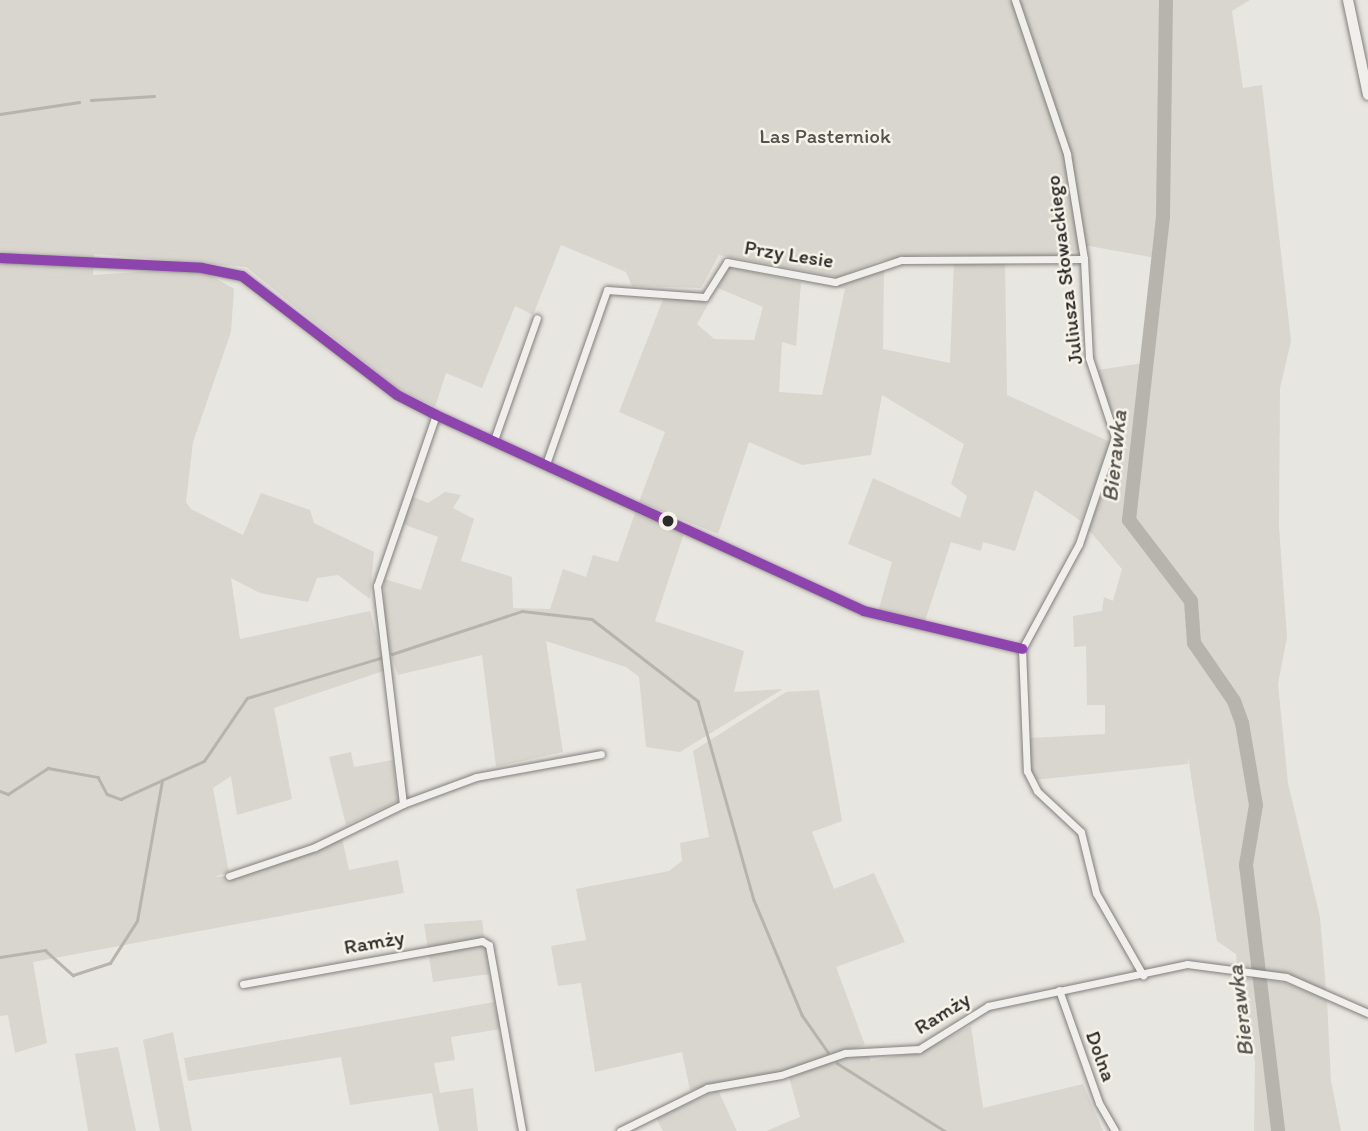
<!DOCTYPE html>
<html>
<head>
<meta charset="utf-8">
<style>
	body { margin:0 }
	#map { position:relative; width:1368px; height:1131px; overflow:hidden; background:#e8e6e0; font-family:Itim,sans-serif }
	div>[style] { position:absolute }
	.green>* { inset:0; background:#d8d6ce }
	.stream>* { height:2.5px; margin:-1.25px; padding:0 1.25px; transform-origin:1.25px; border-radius:1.25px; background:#b7b4ae }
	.river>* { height:14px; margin:-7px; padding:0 7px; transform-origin:7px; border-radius:7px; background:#b7b4ae }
	.roads { filter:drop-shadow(0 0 2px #807f7c) drop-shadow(0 0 2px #807f7c) }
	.street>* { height:7px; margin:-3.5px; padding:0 3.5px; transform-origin:3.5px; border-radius:3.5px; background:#f0efeb }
	.secondary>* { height:10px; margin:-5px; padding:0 5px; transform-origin:5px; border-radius:5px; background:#f0efeb }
	.bus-1>* { height:10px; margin:-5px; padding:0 5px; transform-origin:5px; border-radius:5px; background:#8e44ad }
	.dots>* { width:19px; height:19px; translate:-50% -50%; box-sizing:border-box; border:4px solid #f7f3e8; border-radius:50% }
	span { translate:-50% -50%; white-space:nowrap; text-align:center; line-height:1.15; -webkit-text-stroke:5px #f7f3e8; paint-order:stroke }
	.park-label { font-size:21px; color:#535250 }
	.street-label { font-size:21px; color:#2b2b2b }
	.water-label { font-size:23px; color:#555451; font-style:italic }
</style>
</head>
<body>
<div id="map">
	<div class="green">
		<i style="clip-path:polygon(0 0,1250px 0,1232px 11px,1243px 88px,1262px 85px,1291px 341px,1280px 388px,1279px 527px,1287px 637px,1278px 684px,1288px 783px,1320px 917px,1326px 990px,1259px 969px,1247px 865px,1257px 801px,1244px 722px,1229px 691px,1252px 804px,1243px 863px,1258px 967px,1237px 964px,1236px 954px,1217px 941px,1188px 757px,1188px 764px,1034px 780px,1030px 763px,1030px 738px,1105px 734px,1105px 705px,1087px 705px,1086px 646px,1074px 647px,1073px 616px,1102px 611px,1104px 597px,1113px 601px,1122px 569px,1089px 530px,1119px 439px,1098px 370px,1143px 363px,1127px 521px,1155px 563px,1156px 546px,1134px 519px,1169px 120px,1162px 139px,1156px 258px,1089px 246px,1065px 256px,925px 255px,878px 261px,839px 277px,719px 255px,701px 288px,632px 286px,626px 272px,561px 245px,533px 315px,515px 306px,482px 388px,446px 373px,435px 407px,399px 390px,246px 267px,94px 254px,93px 275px,198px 268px,234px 289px,231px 332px,193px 442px,186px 502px,191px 509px,243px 535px,261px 493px,310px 510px,314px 523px,374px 552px,370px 599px,338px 575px,317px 578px,308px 602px,260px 593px,231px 578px,240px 639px,370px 611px,386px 670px,274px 708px,292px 799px,237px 815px,231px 776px,213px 788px,229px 872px,214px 877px,245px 875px,342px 838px,349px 870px,398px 860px,404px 893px,33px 962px,47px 1043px,15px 1053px,8px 1015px,0 1016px)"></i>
		<i style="clip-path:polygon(1005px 259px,1007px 395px,1110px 442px,1081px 521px,1035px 490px,1015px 551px,983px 542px,981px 551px,951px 542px,924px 624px,878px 612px,892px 562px,848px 544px,873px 478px,960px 518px,967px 496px,951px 484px,964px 444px,882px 395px,871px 455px,802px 465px,749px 442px,718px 534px,639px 502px,665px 432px,619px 412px,664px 297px,710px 301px,697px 324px,714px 339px,754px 340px,763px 307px,718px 288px,727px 267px,801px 282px,796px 346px,782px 342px,779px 392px,822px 395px,845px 289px,832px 286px,884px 266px,883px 349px,950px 363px,954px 260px)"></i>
		<i style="clip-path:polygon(445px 492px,461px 495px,453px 508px,474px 519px,461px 561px,512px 577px,513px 608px,550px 609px,563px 569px,586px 577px,593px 555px,618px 562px,635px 513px,684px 533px,655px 621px,744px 651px,734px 692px,783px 689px,680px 752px,646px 747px,639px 677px,626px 667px,546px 641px,563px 752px,496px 767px,482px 655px,398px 675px,385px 637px,384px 579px,421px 590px,438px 537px,403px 524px,411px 496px,428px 503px)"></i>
		<i style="clip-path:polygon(819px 690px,842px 821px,812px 832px,834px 889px,874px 873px,905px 942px,836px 967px,865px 1045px,778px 1073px,690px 1090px,682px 1052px,595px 1072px,581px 983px,558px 986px,551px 946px,586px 940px,576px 889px,669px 871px,682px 861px,680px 843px,709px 837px,693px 751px,786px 692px)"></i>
		<i style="clip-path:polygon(351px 752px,354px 767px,393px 760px,398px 801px,346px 825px,329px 757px)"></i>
		<i style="clip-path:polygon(482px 920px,489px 974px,433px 982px,424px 924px)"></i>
		<i style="clip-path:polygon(1238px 977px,1285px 983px,1327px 1000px,1331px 1081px,1341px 1131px,1254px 1131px,1255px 1062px)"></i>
		<i style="clip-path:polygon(494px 1002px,501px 1029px,451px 1037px,455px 1060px,434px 1063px,440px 1093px,473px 1088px,478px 1131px,439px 1131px,432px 1093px,350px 1105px,341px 1057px,188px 1081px,184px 1058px)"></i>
		<i style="clip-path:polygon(971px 1026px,983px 1108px,1083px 1084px,1103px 1131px,766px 1131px,800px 1117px,789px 1077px,843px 1058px,869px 1056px,871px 1061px,923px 1051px)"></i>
		<i style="clip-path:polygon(173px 1032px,192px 1131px,160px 1131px,143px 1040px)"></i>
		<i style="clip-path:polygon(118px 1047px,136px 1131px,88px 1131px,75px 1054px)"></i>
		<i style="clip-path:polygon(718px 1090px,737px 1131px,663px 1131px,656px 1118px)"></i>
	</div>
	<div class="stream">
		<i style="left:91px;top:100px;width:63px;rotate:-3.6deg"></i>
		<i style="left:0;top:114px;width:80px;rotate:-8.6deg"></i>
		<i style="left:392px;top:654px;width:137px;rotate:-18.3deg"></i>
		<i style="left:522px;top:611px;width:70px;rotate:6.5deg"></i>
		<i style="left:592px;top:619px;width:134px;rotate:37.7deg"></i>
		<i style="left:698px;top:701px;width:207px;rotate:74.3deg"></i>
		<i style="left:754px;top:900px;width:125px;rotate:67.3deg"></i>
		<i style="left:802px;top:1015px;width:45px;rotate:54.9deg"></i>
		<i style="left:0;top:791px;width:9px;rotate:21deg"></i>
		<i style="left:8px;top:794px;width:48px;rotate:-33deg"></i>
		<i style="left:48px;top:768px;width:51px;rotate:10.2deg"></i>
		<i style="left:98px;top:777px;width:19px;rotate:62deg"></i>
		<i style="left:107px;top:794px;width:15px;rotate:20deg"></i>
		<i style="left:121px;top:799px;width:91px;rotate:-24.6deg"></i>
		<i style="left:204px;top:761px;width:76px;rotate:-55.7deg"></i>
		<i style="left:247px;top:698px;width:139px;rotate:-16.7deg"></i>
		<i style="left:0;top:957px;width:46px;rotate:-8.8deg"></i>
		<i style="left:45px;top:950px;width:38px;rotate:42deg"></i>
		<i style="left:73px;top:975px;width:39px;rotate:-18deg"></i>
		<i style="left:110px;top:963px;width:50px;rotate:-57.3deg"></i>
		<i style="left:137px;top:921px;width:143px;rotate:-79.9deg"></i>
		<i style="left:837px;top:1063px;width:128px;rotate:32.2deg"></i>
	</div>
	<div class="river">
		<i style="left:1166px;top:0;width:217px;rotate:90.8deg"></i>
		<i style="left:1163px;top:217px;width:305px;rotate:96.4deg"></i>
		<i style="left:1129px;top:520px;width:102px;rotate:52.6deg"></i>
		<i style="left:1191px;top:601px;width:42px;rotate:85.9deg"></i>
		<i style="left:1194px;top:643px;width:70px;rotate:55.4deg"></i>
		<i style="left:1234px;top:701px;width:23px;rotate:70deg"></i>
		<i style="left:1242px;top:723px;width:83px;rotate:80.3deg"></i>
		<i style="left:1256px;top:805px;width:61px;rotate:99.5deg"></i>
		<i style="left:1246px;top:865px;width:268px;rotate:83.1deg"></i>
	</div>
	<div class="roads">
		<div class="street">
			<i style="left:1015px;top:0;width:163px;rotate:71.3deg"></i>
			<i style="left:1067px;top:154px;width:106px;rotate:80.8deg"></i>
			<i style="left:1084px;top:259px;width:99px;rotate:87.1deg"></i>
			<i style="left:1089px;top:358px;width:83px;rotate:71.8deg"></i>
			<i style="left:1115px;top:437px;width:113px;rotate:108.6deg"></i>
			<i style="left:1079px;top:544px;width:119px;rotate:118.5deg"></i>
			<i style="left:1022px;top:649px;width:122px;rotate:87.7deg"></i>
			<i style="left:1027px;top:771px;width:22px;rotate:63deg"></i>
			<i style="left:1037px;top:791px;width:60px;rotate:43deg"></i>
			<i style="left:1081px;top:832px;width:63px;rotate:76.2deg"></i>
			<i style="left:1096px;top:893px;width:95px;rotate:60.2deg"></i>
			<i style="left:0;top:258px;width:202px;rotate:2.8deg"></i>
			<i style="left:202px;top:268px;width:41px;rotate:11.3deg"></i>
			<i style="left:242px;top:276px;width:195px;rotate:37.5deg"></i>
			<i style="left:397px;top:395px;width:44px;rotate:27.1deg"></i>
			<i style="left:436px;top:415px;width:471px;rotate:24.6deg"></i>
			<i style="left:864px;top:611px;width:163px;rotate:13.5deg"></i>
			<i style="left:494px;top:440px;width:129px;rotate:-70.6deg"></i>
			<i style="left:546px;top:464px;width:184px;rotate:-70.7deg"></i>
			<i style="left:607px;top:290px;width:98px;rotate:4.1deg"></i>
			<i style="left:705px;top:297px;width:41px;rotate:-57.8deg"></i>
			<i style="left:727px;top:262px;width:110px;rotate:10.5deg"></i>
			<i style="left:835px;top:282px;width:70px;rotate:-18.4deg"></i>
			<i style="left:901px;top:260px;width:183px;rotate:-0.3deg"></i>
			<i style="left:403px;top:804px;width:220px;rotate:-96.8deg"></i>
			<i style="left:377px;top:586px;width:181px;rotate:-71deg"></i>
			<i style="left:229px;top:876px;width:91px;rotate:-18.6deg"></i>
			<i style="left:315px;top:847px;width:98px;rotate:-26deg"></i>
			<i style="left:403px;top:804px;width:78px;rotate:-20.3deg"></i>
			<i style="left:476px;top:777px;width:127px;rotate:-10.4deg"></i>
			<i style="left:243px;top:984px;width:243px;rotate:-10.2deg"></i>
			<i style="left:482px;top:941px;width:8px;rotate:30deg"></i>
			<i style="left:489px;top:945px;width:189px;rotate:79.9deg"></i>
			<i style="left:1059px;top:990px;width:120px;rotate:70.5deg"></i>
			<i style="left:1099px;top:1103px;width:32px;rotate:60deg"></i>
			<i style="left:620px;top:1131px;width:97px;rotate:-26.3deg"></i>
			<i style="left:707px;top:1088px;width:75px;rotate:-10deg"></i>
			<i style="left:781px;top:1075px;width:68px;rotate:-19deg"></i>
			<i style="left:845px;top:1053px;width:74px;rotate:-3.1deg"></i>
			<i style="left:919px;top:1049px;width:81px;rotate:-31.9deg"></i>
			<i style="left:988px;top:1006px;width:203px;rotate:-11.9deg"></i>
			<i style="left:1187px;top:964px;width:100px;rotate:7.5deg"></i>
			<i style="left:1286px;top:977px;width:90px;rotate:23.7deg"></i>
		</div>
		<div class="secondary">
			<i style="left:1348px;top:0;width:97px;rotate:78.1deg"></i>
		</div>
	</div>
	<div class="bus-1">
		<i style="left:0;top:258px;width:202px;rotate:2.8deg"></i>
		<i style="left:202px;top:268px;width:41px;rotate:11.3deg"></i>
		<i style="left:242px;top:276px;width:195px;rotate:37.5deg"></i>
		<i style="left:397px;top:395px;width:44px;rotate:27.1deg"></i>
		<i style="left:436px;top:415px;width:471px;rotate:24.6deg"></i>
		<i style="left:864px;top:611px;width:163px;rotate:13.5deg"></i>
	</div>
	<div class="dots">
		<i style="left:668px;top:521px;background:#2b2b2b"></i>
	</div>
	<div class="park-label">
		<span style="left:825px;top:136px">Las Pasterniok</span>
	</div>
	<div class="street-label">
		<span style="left:789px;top:254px;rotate:9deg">Przy Lesie</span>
		<span style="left:1064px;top:270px;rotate:-97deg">Juliusza Słowackiego</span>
		<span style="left:374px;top:942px;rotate:-10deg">Ramży</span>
		<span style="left:942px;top:1013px;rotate:-32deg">Ramży</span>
		<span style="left:1101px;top:1056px;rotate:70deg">Dolna</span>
	</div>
	<div class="water-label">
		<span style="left:1114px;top:456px;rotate:-84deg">Bierawka</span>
		<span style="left:1240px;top:1011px;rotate:-97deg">Bierawka</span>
	</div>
</div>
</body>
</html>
